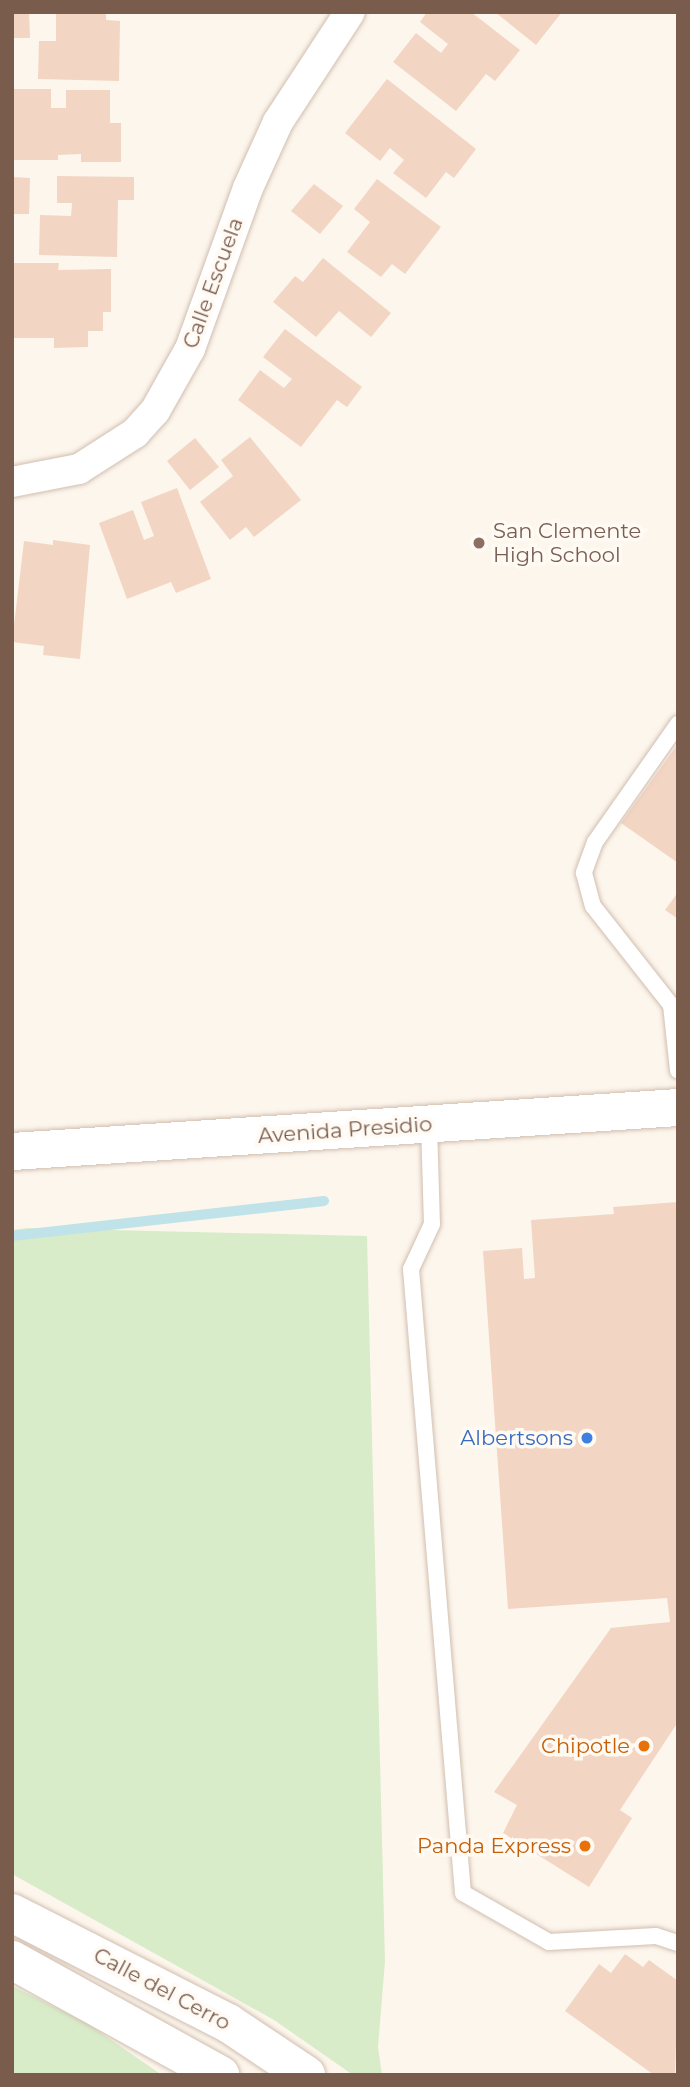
<!DOCTYPE html>
<html>
<head>
<meta charset="utf-8">
<style>
	body { margin:0 }
	#map { position:relative; width:690px; height:2087px; overflow:hidden; background:#fdf6ec; font-family:Montserrat,sans-serif }
	div>[style] { position:absolute }
	.green>* { inset:0; background:#d8ecc9 }
	.stream>* { height:10px; margin:-5px; padding:0 5px; transform-origin:5px; border-radius:5px; background:#bfe3e8 }
	.building>* { inset:0; background:#f3d5c3 }
	.roads { filter:drop-shadow(0 0 2px #d1beb0) drop-shadow(0 0 2px #d1beb0) }
	.service>* { height:16px; margin:-8px; padding:0 8px; transform-origin:8px; border-radius:8px; background:#fff }
	.minor>* { height:30px; margin:-15px; padding:0 15px; transform-origin:15px; border-radius:15px; background:#fff }
	.tertiary>* { height:37px; margin:-18.5px; padding:0 18.5px; transform-origin:18.5px; border-radius:18.5px; background:#fff }
	.secondary>* { height:38px; margin:-19px; padding:0 19px; transform-origin:19px; border-radius:19px; background:#fff }
	.dots>* { width:19px; height:19px; translate:-50% -50%; box-sizing:border-box; border:4px solid #fffaf3; border-radius:50% }
	span { translate:-50% -50%; white-space:nowrap; text-align:center; line-height:1.15; -webkit-text-stroke:7px #fffaf3; paint-order:stroke }
	.street-label { font-size:21px; color:#7a5c4d }
	.education-label { font-size:21px; color:#785e54 }
	.left { translate:0 -50%; text-align:left }
	.shop-label { font-size:21px; color:#366cbe }
	.right { translate:-100% -50%; text-align:right }
	.food-label { font-size:21px; color:#c56008 }
	.frame { position:absolute; inset:0; border:14px solid #7a5c4d; pointer-events:none }
</style>
</head>
<body>
<div id="map">
	<div class="green">
		<i style="clip-path:polygon(28px 1228px,367px 1236px,385px 1961px,378px 2047px,382px 2075px,353px 2075px,274px 2020px,12px 1874px,12px 1230px)"></i>
		<i style="clip-path:polygon(12px 1986px,85px 2022px,162px 2075px,12px 2075px)"></i>
	</div>
	<div class="stream">
		<i style="left:12px;top:1236px;width:314px;rotate:-6.4deg"></i>
	</div>
	<div class="building">
		<i style="clip-path:polygon(12px 12px,29px 12px,30px 38px,12px 38px)"></i>
		<i style="clip-path:polygon(56px 12px,106px 12px,106px 20px,120px 21px,119px 81px,38px 79px,39px 41px,56px 41px)"></i>
		<i style="clip-path:polygon(427px 12px,471px 12px,520px 50px,495px 81px,486px 74px,456px 111px,393px 62px,416px 33px,441px 53px,448px 44px,420px 22px)"></i>
		<i style="clip-path:polygon(495px 12px,562px 12px,536px 45px)"></i>
		<i style="clip-path:polygon(387px 79px,476px 149px,454px 178px,446px 172px,426px 198px,393px 173px,404px 160px,390px 148px,380px 161px,345px 133px)"></i>
		<i style="clip-path:polygon(12px 89px,51px 89px,51px 108px,66px 108px,66px 90px,110px 90px,110px 123px,121px 123px,121px 162px,81px 162px,81px 154px,58px 155px,58px 160px,12px 160px)"></i>
		<i style="clip-path:polygon(57px 176px,134px 177px,134px 200px,118px 200px,117px 257px,39px 255px,40px 215px,71px 216px,72px 203px,57px 203px)"></i>
		<i style="clip-path:polygon(12px 177px,30px 178px,29px 214px,12px 214px)"></i>
		<i style="clip-path:polygon(377px 179px,441px 227px,405px 274px,392px 264px,381px 277px,347px 252px,370px 222px,354px 209px)"></i>
		<i style="clip-path:polygon(314px 184px,343px 206px,320px 234px,291px 211px)"></i>
		<i style="clip-path:polygon(323px 258px,391px 313px,371px 337px,339px 311px,316px 337px,273px 302px,295px 276px,303px 282px)"></i>
		<i style="clip-path:polygon(12px 263px,59px 263px,58px 270px,111px 269px,111px 312px,103px 312px,103px 331px,88px 331px,88px 347px,54px 348px,54px 338px,12px 338px)"></i>
		<i style="clip-path:polygon(285px 329px,362px 387px,347px 407px,337px 400px,301px 447px,238px 400px,260px 370px,284px 388px,292px 379px,263px 357px)"></i>
		<i style="clip-path:polygon(250px 437px,301px 500px,254px 537px,246px 527px,230px 540px,200px 502px,233px 476px,221px 460px)"></i>
		<i style="clip-path:polygon(195px 438px,219px 467px,190px 490px,167px 461px)"></i>
		<i style="clip-path:polygon(177px 488px,211px 579px,176px 593px,171px 582px,127px 599px,99px 523px,133px 510px,144px 540px,154px 536px,141px 502px)"></i>
		<i style="clip-path:polygon(53px 540px,90px 545px,80px 659px,43px 655px,44px 646px,12px 642px,24px 541px,53px 545px)"></i>
		<i style="clip-path:polygon(678px 744px,678px 863px,621px 823px)"></i>
		<i style="clip-path:polygon(678px 892px,678px 919px,665px 910px)"></i>
		<i style="clip-path:polygon(678px 1202px,678px 1722px,620px 1810px,632px 1818px,589px 1887px,503px 1833px,517px 1805px,494px 1792px,611px 1628px,670px 1622px,667px 1598px,508px 1609px,483px 1251px,522px 1248px,524px 1279px,535px 1278px,531px 1220px,614px 1214px,613px 1207px)"></i>
		<i style="clip-path:polygon(625px 1954px,643px 1967px,649px 1960px,678px 1981px,675px 2075px,654px 2075px,565px 2011px,599px 1964px,611px 1973px)"></i>
	</div>
	<div class="roads">
		<div class="service">
			<i style="left:678px;top:724px;width:144px;rotate:125.1deg"></i>
			<i style="left:595px;top:842px;width:33px;rotate:110deg"></i>
			<i style="left:584px;top:873px;width:34px;rotate:75deg"></i>
			<i style="left:593px;top:906px;width:126px;rotate:51.8deg"></i>
			<i style="left:671px;top:1005px;width:7px;rotate:16deg"></i>
			<i style="left:671px;top:1005px;width:66px;rotate:83.9deg"></i>
			<i style="left:429px;top:1124px;width:100px;rotate:88.3deg"></i>
			<i style="left:432px;top:1224px;width:50px;rotate:115deg"></i>
			<i style="left:411px;top:1269px;width:626px;rotate:85.24deg"></i>
			<i style="left:463px;top:1893px;width:99px;rotate:29.7deg"></i>
			<i style="left:549px;top:1942px;width:107px;rotate:-3.2deg"></i>
			<i style="left:656px;top:1936px;width:23px;rotate:18deg"></i>
		</div>
		<div class="minor">
			<i style="left:12px;top:482px;width:68px;rotate:-11deg"></i>
			<i style="left:79px;top:469px;width:67px;rotate:-32.7deg"></i>
			<i style="left:135px;top:433px;width:30px;rotate:-48deg"></i>
			<i style="left:155px;top:411px;width:71px;rotate:-60.6deg"></i>
			<i style="left:190px;top:349px;width:171px;rotate:-70.2deg"></i>
			<i style="left:248px;top:188px;width:72px;rotate:-65.6deg"></i>
			<i style="left:278px;top:122px;width:131px;rotate:-56.8deg"></i>
		</div>
		<div class="tertiary">
			<i style="left:12px;top:1151px;width:667px;rotate:-3.78deg"></i>
		</div>
		<div class="secondary">
			<i style="left:12px;top:1913px;width:242px;rotate:27deg"></i>
			<i style="left:228px;top:2023px;width:94px;rotate:33.7deg"></i>
			<i style="left:12px;top:1960px;width:238px;rotate:28.9deg"></i>
		</div>
	</div>
	<div class="dots">
		<i style="left:479px;top:543px;background:#8d6e63"></i>
		<i style="left:587px;top:1438px;background:#3f7fe0"></i>
		<i style="left:644px;top:1746px;background:#e8710a"></i>
		<i style="left:585px;top:1846px;background:#e8710a"></i>
	</div>
	<div class="street-label">
		<span style="left:213px;top:283px;rotate:-70deg">Calle Escuela</span>
		<span style="left:345px;top:1130px;rotate:-4deg">Avenida Presidio</span>
		<span style="left:162px;top:1989px;rotate:28deg">Calle del Cerro</span>
	</div>
	<div class="education-label">
		<span class="left" style="left:493px;top:543px">San Clemente<br>High School</span>
	</div>
	<div class="shop-label">
		<span class="right" style="left:573px;top:1438px">Albertsons</span>
	</div>
	<div class="food-label">
		<span class="right" style="left:630px;top:1746px">Chipotle</span>
		<span class="right" style="left:571px;top:1846px">Panda Express</span>
	</div>
	<div class="frame"></div>
</div>
</body>
</html>
